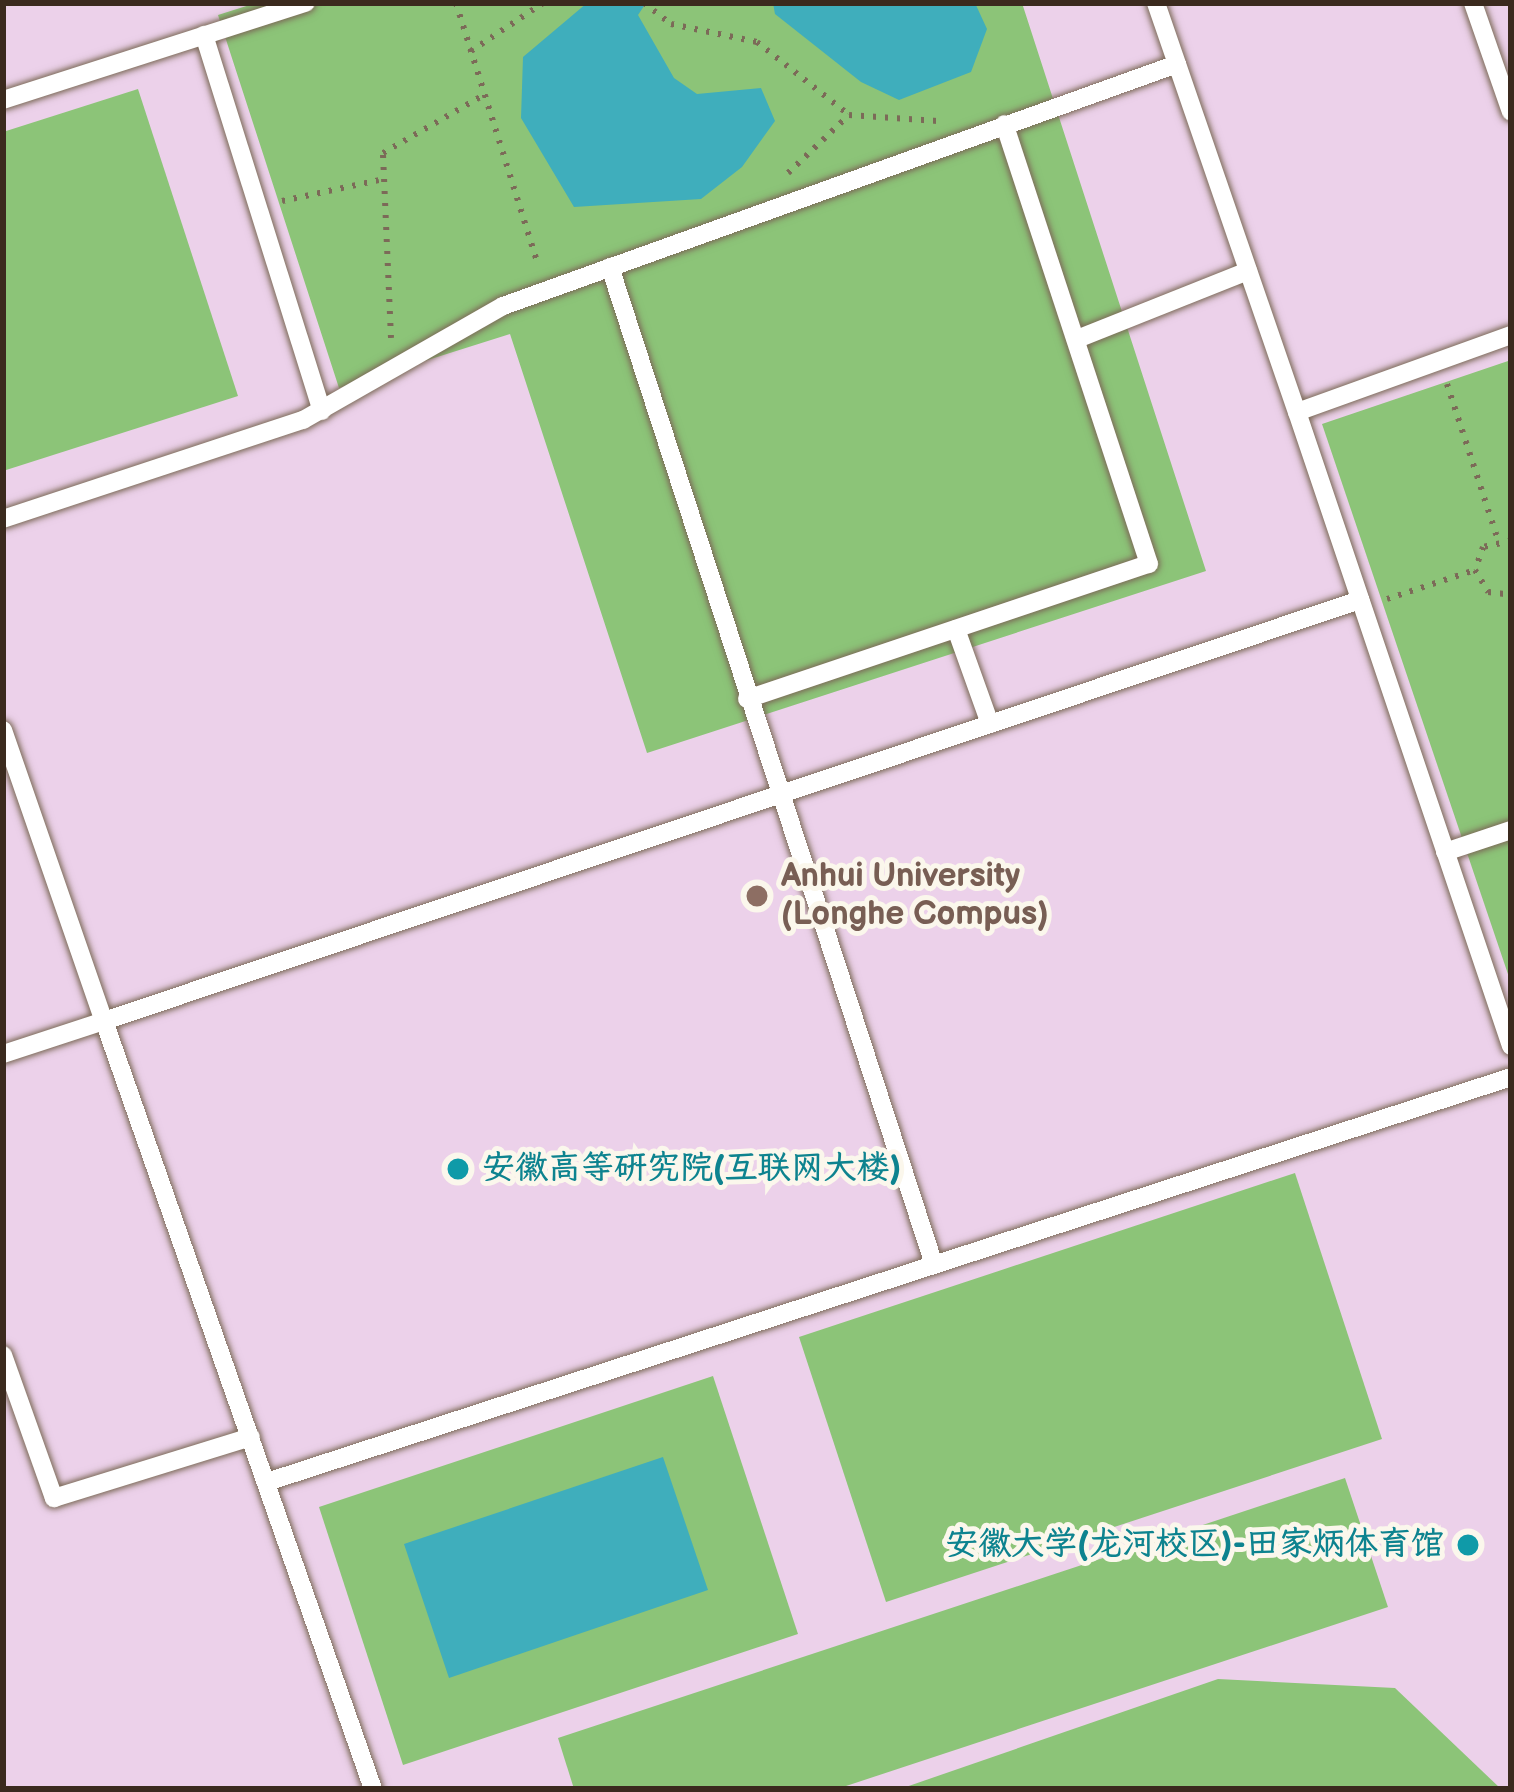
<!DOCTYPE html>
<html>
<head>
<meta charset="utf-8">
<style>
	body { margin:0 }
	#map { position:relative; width:1514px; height:1792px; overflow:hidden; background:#f5e0c4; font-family:"Balsamiq Sans","LXGW WenKai TC",sans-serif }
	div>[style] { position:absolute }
	.built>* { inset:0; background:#ecd1ea }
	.green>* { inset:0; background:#8cc478 }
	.water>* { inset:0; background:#3faebc }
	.path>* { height:6px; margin-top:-3px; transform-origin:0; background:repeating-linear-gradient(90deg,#7c6a58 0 3px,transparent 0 12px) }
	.roads { filter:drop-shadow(0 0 3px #7c6a58) drop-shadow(0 0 3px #7c6a58) }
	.service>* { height:18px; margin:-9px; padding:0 9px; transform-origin:9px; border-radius:9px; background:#fff }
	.dots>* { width:33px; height:33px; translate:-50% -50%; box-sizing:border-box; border:6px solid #fbf7ec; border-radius:50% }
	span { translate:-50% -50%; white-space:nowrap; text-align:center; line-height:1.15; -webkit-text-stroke:10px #fbf7ec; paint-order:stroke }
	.education-label { font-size:33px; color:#785e54; font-weight:700 }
	.left { translate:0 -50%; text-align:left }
	.culture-label { font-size:33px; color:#0d838f; font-weight:700 }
	.right { translate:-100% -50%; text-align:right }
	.frame { position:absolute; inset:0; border:6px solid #3b2a1e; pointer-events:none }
</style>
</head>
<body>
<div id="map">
	<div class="built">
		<i style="clip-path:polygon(3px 3px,1511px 3px,1511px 1789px,3px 1789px)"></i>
	</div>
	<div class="green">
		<i style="clip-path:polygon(256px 3px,1022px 3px,1206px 571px,647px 753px,510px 334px,339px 388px,218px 15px)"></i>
		<i style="clip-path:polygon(138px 89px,238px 396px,3px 471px,3px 132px)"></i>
		<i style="clip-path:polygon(1511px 360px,1511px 983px,1322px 424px)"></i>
		<i style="clip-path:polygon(1295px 1173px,1382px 1439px,886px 1602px,799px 1337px)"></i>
		<i style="clip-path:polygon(713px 1376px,798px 1634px,403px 1765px,319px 1507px)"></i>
		<i style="clip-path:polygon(1345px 1478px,1388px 1607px,837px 1789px,574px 1789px,558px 1738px)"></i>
		<i style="clip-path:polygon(1218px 1679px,1395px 1688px,1501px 1789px,900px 1789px)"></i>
	</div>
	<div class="water">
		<i style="clip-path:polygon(587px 3px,646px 3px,638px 15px,674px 78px,697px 94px,761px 88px,775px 121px,742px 167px,701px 199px,574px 207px,521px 118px,523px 57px)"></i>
		<i style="clip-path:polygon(773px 3px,975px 3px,987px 29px,971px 72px,899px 100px,861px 82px,775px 14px)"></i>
		<i style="clip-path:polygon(663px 1457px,708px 1590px,449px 1678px,404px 1544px)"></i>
	</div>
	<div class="path">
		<i style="left:456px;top:3px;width:274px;rotate:72.6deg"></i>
		<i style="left:644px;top:3px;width:34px;rotate:38deg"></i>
		<i style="left:671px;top:24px;width:88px;rotate:11.8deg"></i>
		<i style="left:757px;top:42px;width:117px;rotate:38.4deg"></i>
		<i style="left:471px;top:51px;width:87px;rotate:-33.7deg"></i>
		<i style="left:788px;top:173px;width:84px;rotate:-43.6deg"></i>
		<i style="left:849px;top:115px;width:89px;rotate:3.9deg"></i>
		<i style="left:282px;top:201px;width:99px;rotate:-12.2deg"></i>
		<i style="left:391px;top:338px;width:185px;rotate:-92.5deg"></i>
		<i style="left:383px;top:153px;width:116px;rotate:-29.9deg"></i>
		<i style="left:1447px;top:384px;width:164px;rotate:71.9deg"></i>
		<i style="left:1511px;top:541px;width:29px;rotate:168deg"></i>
		<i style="left:1483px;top:547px;width:24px;rotate:109deg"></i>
		<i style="left:1475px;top:570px;width:26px;rotate:59deg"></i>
		<i style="left:1488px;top:592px;width:23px;rotate:7deg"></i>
		<i style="left:1387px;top:599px;width:93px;rotate:-18.2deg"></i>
	</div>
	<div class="roads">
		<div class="service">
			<i style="left:1156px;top:3px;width:433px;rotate:71deg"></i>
			<i style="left:1473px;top:3px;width:115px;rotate:70.8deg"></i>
			<i style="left:204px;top:35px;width:394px;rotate:72.6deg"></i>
			<i style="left:3px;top:100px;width:318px;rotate:-17.8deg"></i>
			<i style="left:610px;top:267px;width:1049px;rotate:72.01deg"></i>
			<i style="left:1511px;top:335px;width:227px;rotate:160.2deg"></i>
			<i style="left:1297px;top:412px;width:669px;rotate:71.35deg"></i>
			<i style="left:1077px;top:339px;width:184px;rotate:-21.7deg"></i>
			<i style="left:3px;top:519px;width:316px;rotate:-18.3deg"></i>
			<i style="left:303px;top:420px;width:230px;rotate:-29.7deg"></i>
			<i style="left:503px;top:306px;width:716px;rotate:-19.75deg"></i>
			<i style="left:956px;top:629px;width:101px;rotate:70.3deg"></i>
			<i style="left:747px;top:699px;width:424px;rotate:-18.6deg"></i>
			<i style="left:1149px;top:564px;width:463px;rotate:-108.2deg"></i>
			<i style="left:3px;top:730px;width:308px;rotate:70.9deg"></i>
			<i style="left:104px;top:1021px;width:106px;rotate:161.9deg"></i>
			<i style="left:1445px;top:852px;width:70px;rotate:-18.4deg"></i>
			<i style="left:3px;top:1355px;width:152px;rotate:70.4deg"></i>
			<i style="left:54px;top:1498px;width:206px;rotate:-17.2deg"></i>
			<i style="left:267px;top:1482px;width:1308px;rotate:-18.03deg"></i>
			<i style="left:373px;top:1789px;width:814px;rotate:-109.3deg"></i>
			<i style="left:104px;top:1021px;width:1325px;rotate:-18.53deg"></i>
		</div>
	</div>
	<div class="dots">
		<i style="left:757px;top:896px;background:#8d6e63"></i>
		<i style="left:458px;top:1169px;background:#0f9aa8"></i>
		<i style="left:1468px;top:1545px;background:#0f9aa8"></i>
	</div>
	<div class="education-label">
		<span class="left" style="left:781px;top:896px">Anhui University<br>(Longhe Compus)</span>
	</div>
	<div class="culture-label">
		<span class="left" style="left:482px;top:1169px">安徽高等研究院(互联网大楼)</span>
		<span class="right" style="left:1444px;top:1545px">安徽大学(龙河校区)-田家炳体育馆</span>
	</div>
	<div class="frame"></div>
</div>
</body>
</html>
